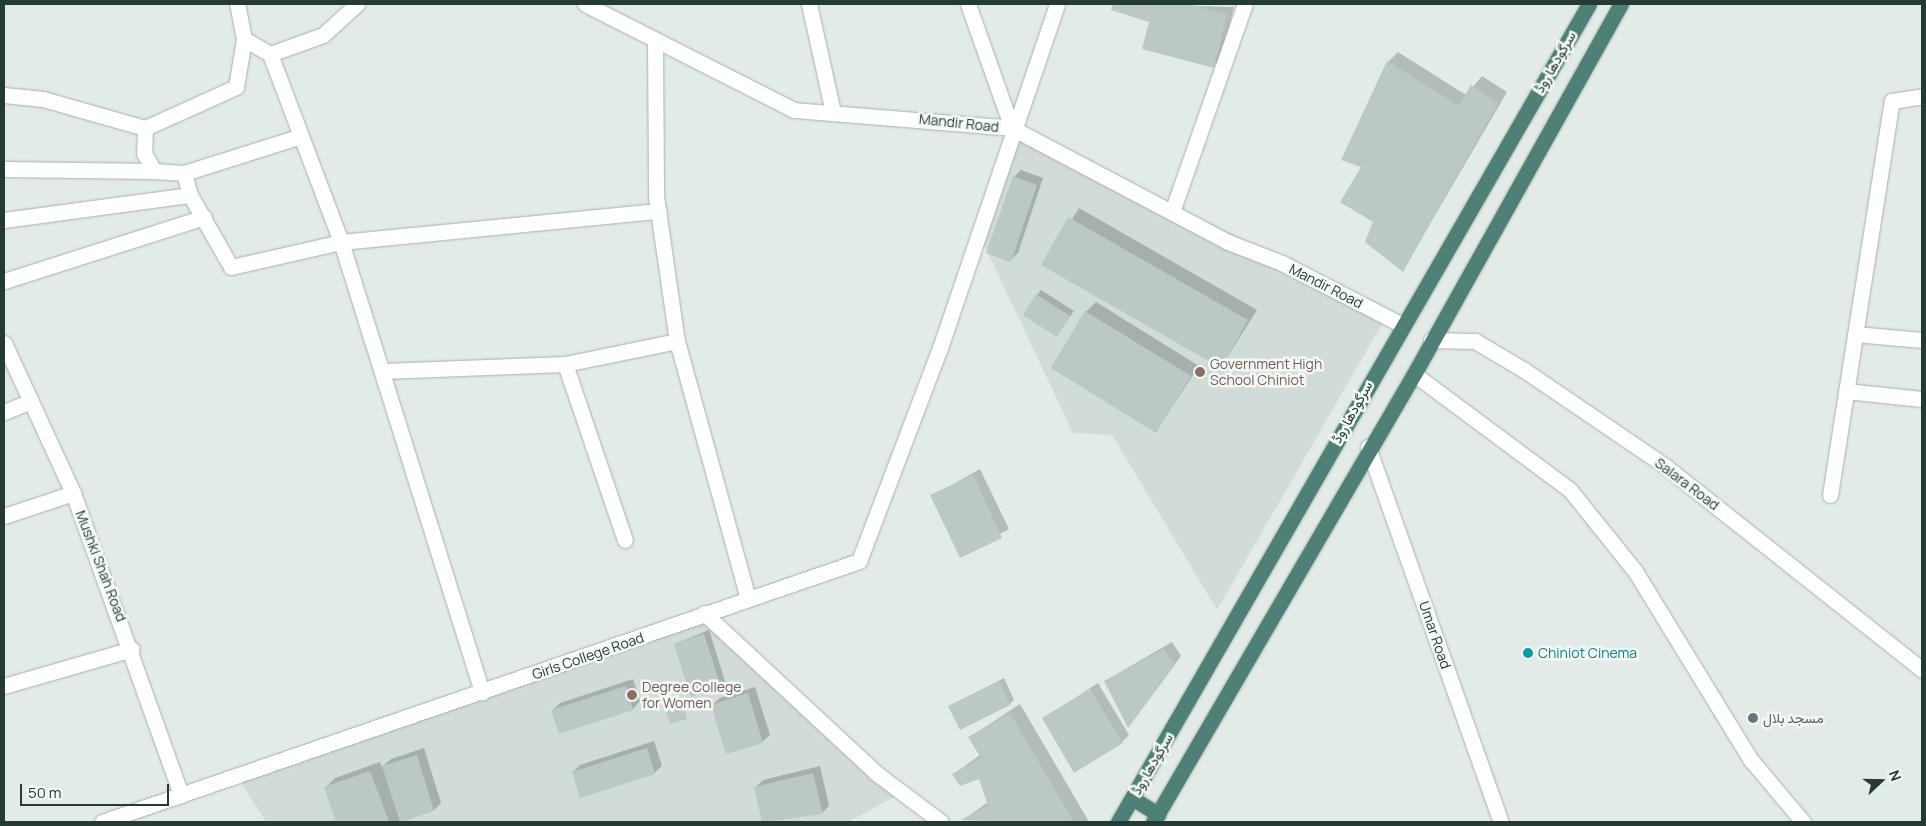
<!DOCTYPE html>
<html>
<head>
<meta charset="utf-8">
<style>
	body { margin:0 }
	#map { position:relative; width:1926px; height:826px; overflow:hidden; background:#e2ebe7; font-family:Manrope,Vazirmatn,sans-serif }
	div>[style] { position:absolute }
	.built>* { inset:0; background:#d1dbd7 }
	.shadow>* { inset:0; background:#0003 }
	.building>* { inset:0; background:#bbc8c4 }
	.roads { filter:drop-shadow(0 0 1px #a5b2ae) drop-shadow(0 0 1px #a5b2ae) }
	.minor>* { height:15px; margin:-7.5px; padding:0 7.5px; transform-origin:7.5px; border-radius:7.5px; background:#fff }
	.tertiary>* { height:15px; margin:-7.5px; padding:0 7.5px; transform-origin:7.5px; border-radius:7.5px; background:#fff }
	.trunk>* { height:15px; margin:-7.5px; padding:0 7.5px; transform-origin:7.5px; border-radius:7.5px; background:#4f8077 }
	.dots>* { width:14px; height:14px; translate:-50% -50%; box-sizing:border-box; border:2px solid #f2f8f5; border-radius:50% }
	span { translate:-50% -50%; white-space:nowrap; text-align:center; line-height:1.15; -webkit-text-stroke:5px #f2f8f5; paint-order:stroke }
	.street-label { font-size:14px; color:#243a35 }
	.education-label { font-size:14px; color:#785e54 }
	.left { translate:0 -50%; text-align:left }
	.culture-label { font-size:14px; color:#0d838f }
	.worship-label { font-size:14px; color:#5b616d }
	.frame { position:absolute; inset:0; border:5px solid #243a35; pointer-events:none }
	.north { position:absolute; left:1856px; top:756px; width:50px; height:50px; -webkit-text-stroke:4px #f2f8f5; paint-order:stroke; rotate:69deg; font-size:14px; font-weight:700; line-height:20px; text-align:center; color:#243a35 }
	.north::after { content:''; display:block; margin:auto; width:18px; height:22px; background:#243a35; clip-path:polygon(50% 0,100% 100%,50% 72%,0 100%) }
	.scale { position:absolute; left:20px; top:784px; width:149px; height:22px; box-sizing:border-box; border:2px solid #243a35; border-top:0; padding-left:6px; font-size:15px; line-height:18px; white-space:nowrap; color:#243a35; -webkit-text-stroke:4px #f2f8f5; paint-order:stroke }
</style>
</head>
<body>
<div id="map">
	<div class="built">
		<i style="clip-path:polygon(1012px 128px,1390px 310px,1217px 610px,1112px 435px,1073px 433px,980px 236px)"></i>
		<i style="clip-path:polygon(704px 613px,902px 793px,848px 822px,266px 822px,237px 776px)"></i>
	</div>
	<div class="shadow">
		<i style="clip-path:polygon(1115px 4px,1234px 7px,1221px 59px,1213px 66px,1150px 21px,1113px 9px)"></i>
		<i style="clip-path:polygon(1398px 52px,1466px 95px,1482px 76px,1507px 92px,1403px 270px,1374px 221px,1362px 166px,1388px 62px)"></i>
		<i style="clip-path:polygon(1021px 170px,1043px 178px,1018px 253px,1010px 260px,1014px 177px)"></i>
		<i style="clip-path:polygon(1079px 208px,1257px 310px,1221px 367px,1043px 265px)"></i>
		<i style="clip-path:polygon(1041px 290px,1074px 311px,1057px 335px,1037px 295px)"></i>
		<i style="clip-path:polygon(1096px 302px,1199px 366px,1156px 431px,1086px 312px)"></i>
		<i style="clip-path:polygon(980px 469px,1009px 529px,961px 556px,932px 496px)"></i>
		<i style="clip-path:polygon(709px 630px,725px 681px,720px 686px,675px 644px)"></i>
		<i style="clip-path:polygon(1172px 642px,1181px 656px,1129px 726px,1105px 681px)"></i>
		<i style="clip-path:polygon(1004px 678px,1014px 700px,1010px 704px,950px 706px)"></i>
		<i style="clip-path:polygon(633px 679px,640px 701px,633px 709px,560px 732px,553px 710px,560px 703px)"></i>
		<i style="clip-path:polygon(1098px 683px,1129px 735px,1122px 742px,1043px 719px)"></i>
		<i style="clip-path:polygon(755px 687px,770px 735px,762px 742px,712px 705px,720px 698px)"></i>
		<i style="clip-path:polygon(683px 700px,686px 718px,666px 707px,668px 705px)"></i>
		<i style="clip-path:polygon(1020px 704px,1088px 820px,1087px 822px,963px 820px,988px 802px,980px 777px,954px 774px,980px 755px,970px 737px)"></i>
		<i style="clip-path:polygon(654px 741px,662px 766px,654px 773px,573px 772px,580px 765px)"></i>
		<i style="clip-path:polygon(424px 748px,441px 803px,434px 810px,401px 822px,337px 822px,325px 788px,335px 778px,380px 762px,382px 767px,391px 759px)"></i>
		<i style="clip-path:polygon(820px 766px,829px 806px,822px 813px,764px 822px,756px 787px,763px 780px)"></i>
	</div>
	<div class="building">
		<i style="clip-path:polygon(1113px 4px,1189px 4px,1227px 14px,1214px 68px,1142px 49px,1149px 22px,1111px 10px)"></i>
		<i style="clip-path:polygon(1387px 61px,1459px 106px,1471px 85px,1498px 103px,1403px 272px,1365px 242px,1373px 222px,1340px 202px,1361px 167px,1341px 160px)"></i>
		<i style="clip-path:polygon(1013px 176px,1037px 185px,1011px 262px,986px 253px)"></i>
		<i style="clip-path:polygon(1068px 217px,1248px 320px,1221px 368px,1041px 265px)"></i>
		<i style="clip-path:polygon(1036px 294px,1070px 316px,1057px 337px,1023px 315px)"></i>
		<i style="clip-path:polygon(1085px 311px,1191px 376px,1156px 433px,1051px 368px)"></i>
		<i style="clip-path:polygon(973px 475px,1002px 538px,960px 558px,930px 495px)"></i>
		<i style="clip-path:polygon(704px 634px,721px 687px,691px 697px,674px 644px)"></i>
		<i style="clip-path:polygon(1164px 649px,1175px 665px,1128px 728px,1104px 681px)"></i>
		<i style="clip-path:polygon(999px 681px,1010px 705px,960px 730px,948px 706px)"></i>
		<i style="clip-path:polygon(626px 686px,633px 710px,559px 734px,551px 710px)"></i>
		<i style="clip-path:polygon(1090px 689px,1123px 743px,1074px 773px,1042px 718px)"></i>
		<i style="clip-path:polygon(748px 693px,763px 743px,726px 754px,711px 705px)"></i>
		<i style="clip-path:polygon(681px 701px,687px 719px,670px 724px,664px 706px)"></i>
		<i style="clip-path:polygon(1010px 713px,1074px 822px,961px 820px,988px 805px,979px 779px,960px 786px,952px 774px,981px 758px,968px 737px)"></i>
		<i style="clip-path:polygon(647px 748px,655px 774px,580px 798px,572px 772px)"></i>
		<i style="clip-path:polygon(417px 755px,434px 811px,400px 822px,382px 766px)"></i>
		<i style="clip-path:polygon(370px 771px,389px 822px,336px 822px,324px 787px)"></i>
		<i style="clip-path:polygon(813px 773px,823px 814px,762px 822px,754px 787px)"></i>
	</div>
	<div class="roads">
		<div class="minor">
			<i style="left:809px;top:4px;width:111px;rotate:77.5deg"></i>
			<i style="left:968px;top:4px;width:132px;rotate:70.5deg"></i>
			<i style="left:244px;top:39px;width:30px;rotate:30deg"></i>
			<i style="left:270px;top:54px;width:201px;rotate:69.3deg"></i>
			<i style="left:341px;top:242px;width:472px;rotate:72.6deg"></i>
			<i style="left:655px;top:41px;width:155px;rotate:89.6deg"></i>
			<i style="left:656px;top:196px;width:147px;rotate:81.8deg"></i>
			<i style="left:677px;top:341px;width:268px;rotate:74.6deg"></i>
			<i style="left:270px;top:54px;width:56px;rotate:-19.7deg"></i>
			<i style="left:323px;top:35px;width:46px;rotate:-42.4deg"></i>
			<i style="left:4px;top:95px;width:39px;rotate:6deg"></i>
			<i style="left:43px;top:99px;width:106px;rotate:15.9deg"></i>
			<i style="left:145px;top:128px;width:100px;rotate:-24.3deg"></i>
			<i style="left:236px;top:87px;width:49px;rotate:-80.5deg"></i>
			<i style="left:244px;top:39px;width:36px;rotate:-101deg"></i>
			<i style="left:145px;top:128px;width:25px;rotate:92deg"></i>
			<i style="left:144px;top:153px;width:21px;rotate:61deg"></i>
			<i style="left:154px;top:171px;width:30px;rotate:4deg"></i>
			<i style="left:184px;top:173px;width:23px;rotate:75deg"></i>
			<i style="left:190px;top:195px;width:83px;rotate:60.3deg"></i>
			<i style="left:231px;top:267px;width:113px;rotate:-12.8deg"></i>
			<i style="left:341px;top:242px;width:319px;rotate:-5.6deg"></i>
			<i style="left:4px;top:169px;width:150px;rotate:0.8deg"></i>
			<i style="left:184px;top:173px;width:120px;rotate:-17.5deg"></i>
			<i style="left:1172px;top:212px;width:220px;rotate:-70.7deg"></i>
			<i style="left:4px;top:220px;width:188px;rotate:-7.7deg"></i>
			<i style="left:4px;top:281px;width:210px;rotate:-17.7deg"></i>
			<i style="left:1855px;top:334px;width:67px;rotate:5.1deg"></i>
			<i style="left:1431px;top:340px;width:44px;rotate:1.3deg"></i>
			<i style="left:1475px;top:341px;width:57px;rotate:30.6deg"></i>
			<i style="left:1524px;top:370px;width:171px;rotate:34.2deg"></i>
			<i style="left:1665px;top:466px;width:328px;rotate:38.4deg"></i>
			<i style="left:4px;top:343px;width:165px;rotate:65.3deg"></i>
			<i style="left:73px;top:493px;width:321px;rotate:70.3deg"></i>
			<i style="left:565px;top:364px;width:186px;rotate:71.2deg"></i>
			<i style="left:383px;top:371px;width:182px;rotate:-2.2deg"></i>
			<i style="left:565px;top:364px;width:114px;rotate:-11.6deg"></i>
			<i style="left:1414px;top:374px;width:194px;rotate:36.6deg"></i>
			<i style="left:1570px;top:490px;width:104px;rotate:51.3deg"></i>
			<i style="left:1635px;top:571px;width:222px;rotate:58.5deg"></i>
			<i style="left:1751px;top:760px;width:81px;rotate:50deg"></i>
			<i style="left:1846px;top:391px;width:76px;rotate:6deg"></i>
			<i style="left:4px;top:412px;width:29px;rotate:-22deg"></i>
			<i style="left:1368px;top:447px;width:398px;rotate:70.5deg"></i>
			<i style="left:1830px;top:495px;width:399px;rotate:-81.1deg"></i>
			<i style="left:1892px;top:101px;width:30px;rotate:-9deg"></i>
			<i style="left:4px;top:516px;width:73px;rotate:-18.4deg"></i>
			<i style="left:704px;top:613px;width:235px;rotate:42.9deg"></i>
			<i style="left:876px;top:773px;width:81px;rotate:37deg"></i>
			<i style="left:4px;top:686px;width:133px;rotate:-16.1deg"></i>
		</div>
		<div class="tertiary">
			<i style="left:585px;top:4px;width:234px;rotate:26.9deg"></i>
			<i style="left:794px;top:110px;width:219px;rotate:4.7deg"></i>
			<i style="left:1012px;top:128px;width:244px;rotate:27.8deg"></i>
			<i style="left:1228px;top:242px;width:58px;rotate:21.3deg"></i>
			<i style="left:1282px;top:263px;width:135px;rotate:27.3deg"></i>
			<i style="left:102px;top:822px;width:801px;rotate:-19.02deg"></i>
			<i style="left:859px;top:561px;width:228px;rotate:-69.2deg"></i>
			<i style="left:940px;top:348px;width:363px;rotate:-71.2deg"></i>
		</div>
		<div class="trunk">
			<i style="left:1132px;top:798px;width:31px;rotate:32deg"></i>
			<i style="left:1118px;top:822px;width:944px;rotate:-60.07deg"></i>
			<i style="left:1153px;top:822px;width:518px;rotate:-59.78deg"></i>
			<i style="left:1414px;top:374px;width:424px;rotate:-60.8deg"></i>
		</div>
	</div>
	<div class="dots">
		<i style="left:1200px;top:372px;background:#8d6e63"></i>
		<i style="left:1528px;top:653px;background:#0f9aa8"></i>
		<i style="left:632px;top:695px;background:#8d6e63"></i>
		<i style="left:1753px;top:718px;background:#6b7280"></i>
	</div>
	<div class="street-label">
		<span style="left:1555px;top:62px;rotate:-60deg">سرگودھا روڈ</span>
		<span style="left:959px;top:123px;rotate:6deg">Mandir Road</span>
		<span style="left:1326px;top:286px;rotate:27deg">Mandir Road</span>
		<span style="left:1352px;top:412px;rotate:-61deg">سرگودھا روڈ</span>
		<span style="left:1687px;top:484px;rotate:37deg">Salara Road</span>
		<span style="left:101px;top:566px;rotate:69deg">Mushki Shah Road</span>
		<span style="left:1435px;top:635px;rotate:71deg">Umar Road</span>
		<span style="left:588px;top:656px;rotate:-19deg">Girls College Road</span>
		<span style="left:1152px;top:764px;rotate:-60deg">سرگودھا روڈ</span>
	</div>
	<div class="education-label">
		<span class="left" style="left:1210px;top:372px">Government High<br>School Chiniot</span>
		<span class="left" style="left:642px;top:695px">Degree College<br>for Women</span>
	</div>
	<div class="culture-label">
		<span class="left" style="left:1538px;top:653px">Chiniot Cinema</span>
	</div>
	<div class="worship-label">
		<span class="left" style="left:1763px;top:718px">مسجد بلال</span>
	</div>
	<div class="frame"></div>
	<div class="north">N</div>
	<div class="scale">50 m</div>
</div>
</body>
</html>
